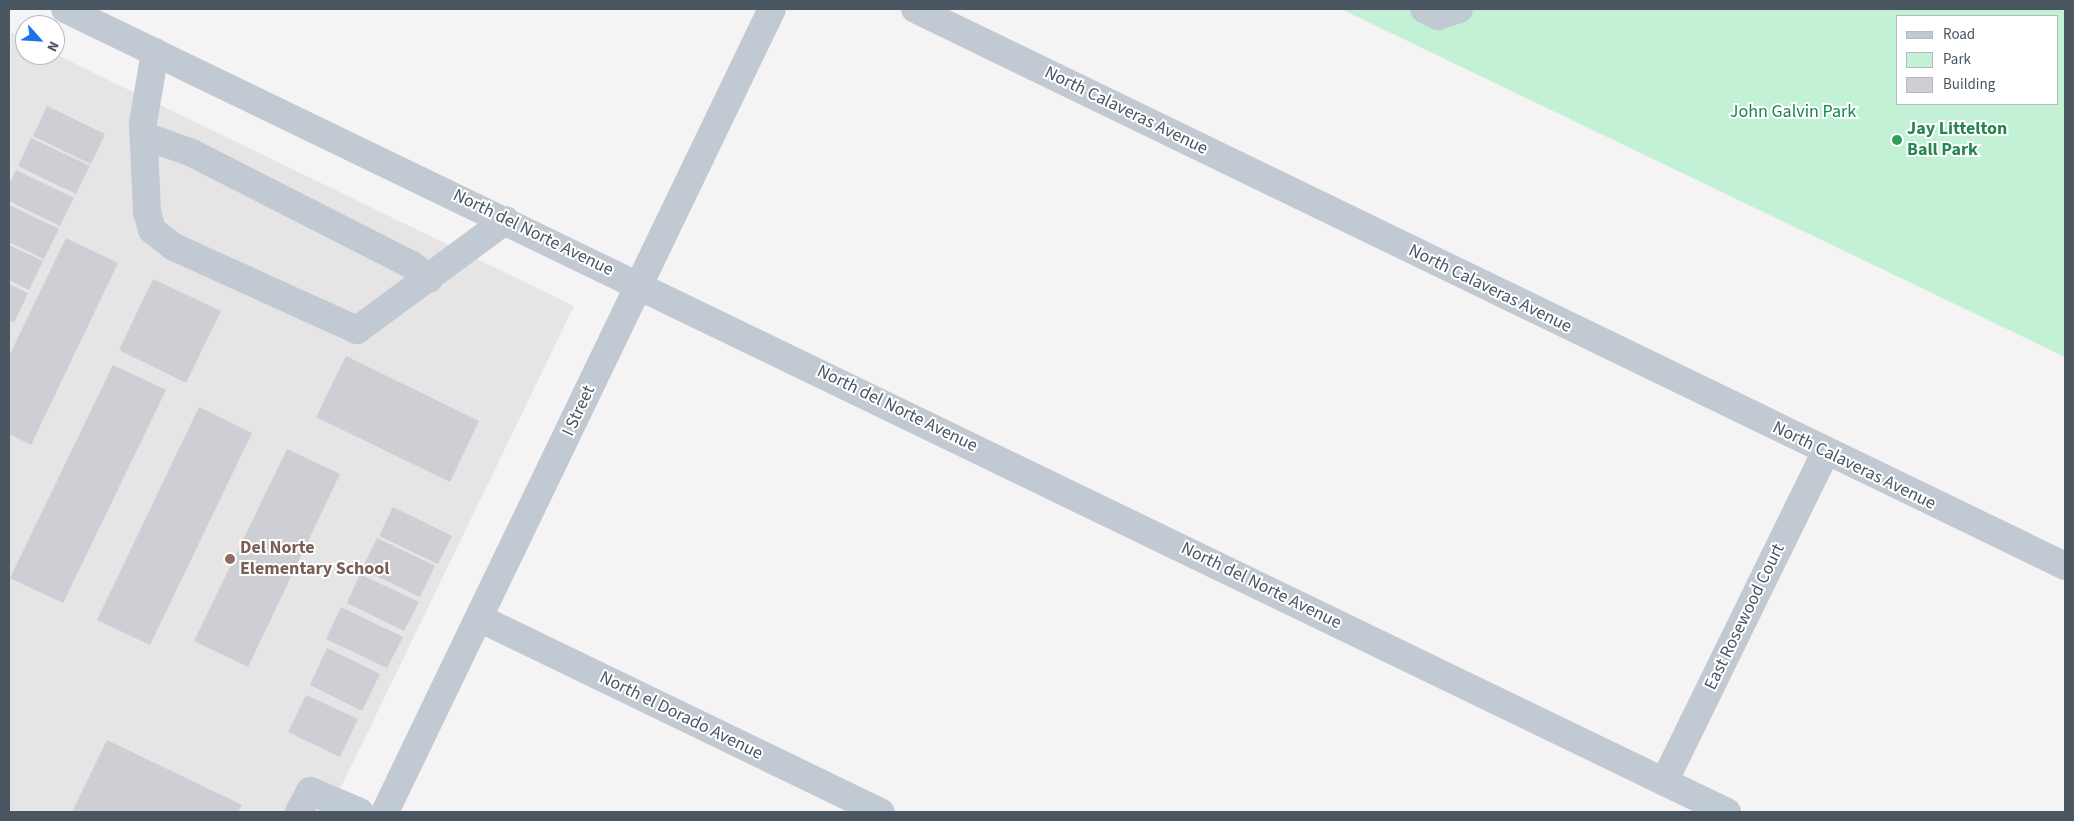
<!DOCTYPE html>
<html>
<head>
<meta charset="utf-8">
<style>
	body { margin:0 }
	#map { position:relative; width:2074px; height:821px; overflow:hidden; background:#f5f3f3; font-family:"Source Sans 3",sans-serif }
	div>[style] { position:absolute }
	.education>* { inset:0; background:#e6e4e5 }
	.green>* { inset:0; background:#c3f1d5 }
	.building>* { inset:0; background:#cdcfd5 }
	.minor>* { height:28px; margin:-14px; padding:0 14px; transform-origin:14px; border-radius:14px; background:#c1cad2 }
	.dots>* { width:14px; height:14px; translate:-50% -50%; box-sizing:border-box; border:2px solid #fff; border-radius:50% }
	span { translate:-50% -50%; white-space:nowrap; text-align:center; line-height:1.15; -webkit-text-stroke:4px #fff; paint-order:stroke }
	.street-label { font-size:18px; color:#4a5661 }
	.park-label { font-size:18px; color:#17864f }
	.leisure-label { font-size:18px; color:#27864d; font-weight:700 }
	.left { translate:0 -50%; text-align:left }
	.education-label { font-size:18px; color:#785e54; font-weight:700 }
	.frame { position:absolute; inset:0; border:10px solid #4a5661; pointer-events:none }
	.legend { position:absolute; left:1896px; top:15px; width:162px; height:90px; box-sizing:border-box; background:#fff; border:1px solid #b7bbc0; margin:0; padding:6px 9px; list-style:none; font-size:15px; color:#4a5661 }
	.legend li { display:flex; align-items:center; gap:10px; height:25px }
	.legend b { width:25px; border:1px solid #b7bbc0 }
	.north { position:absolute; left:15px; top:15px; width:50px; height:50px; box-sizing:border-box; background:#fff; border:1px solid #b7bbc0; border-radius:50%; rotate:116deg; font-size:14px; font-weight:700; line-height:20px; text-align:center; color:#4a5661 }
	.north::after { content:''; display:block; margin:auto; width:18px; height:22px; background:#1a73e8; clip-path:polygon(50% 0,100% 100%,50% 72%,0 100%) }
</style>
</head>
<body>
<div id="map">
	<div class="education">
		<i style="clip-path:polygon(11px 32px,25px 39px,25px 55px,55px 54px,574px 306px,329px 812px,9px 812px)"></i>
	</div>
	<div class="green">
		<i style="clip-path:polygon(evenodd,1341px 9px,2065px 9px,2065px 357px,1341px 9px,1898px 16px,2058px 16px,2058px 104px,1898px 104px,1898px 16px)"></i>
	</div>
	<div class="building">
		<i style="clip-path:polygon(47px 106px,105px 134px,91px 164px,33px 136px)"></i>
		<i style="clip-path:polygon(31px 138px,90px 166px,76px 194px,18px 166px)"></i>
		<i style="clip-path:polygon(16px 170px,74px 198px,60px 226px,9px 201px,9px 184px)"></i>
		<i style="clip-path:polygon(9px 205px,59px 229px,44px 259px,9px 242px)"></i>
		<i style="clip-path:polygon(66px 238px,118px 263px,31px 445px,9px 434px,9px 356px)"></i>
		<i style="clip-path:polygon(9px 245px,43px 261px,29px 290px,9px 280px)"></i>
		<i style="clip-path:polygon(153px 279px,221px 311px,186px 383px,119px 350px)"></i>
		<i style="clip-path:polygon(9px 284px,28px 293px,14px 323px,9px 320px)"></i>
		<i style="clip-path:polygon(346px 356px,479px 421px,450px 482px,316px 417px)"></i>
		<i style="clip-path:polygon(113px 365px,166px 390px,63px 603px,10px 578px)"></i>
		<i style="clip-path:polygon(199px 407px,252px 433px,150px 645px,97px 620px)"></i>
		<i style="clip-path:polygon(287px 449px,340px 474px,248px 667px,194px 641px)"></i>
		<i style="clip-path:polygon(393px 507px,452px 536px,438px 564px,379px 536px)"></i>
		<i style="clip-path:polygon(377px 538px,435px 566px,420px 597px,362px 569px)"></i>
		<i style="clip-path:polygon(360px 574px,419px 602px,404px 631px,347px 603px)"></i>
		<i style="clip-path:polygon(341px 607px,403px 637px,387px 668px,326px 639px)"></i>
		<i style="clip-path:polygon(327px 648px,380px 674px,362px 711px,310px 685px)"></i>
		<i style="clip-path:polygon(306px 695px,358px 719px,340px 757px,288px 732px)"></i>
		<i style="clip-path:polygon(107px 740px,242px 805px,238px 812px,72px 812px)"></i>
	</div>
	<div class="minor">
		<i style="left:65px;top:9px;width:1846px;rotate:25.79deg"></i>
		<i style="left:915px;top:9px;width:1278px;rotate:25.84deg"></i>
		<i style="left:1424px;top:9px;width:16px;rotate:27deg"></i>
		<i style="left:1438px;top:16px;width:22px;rotate:-18deg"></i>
		<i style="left:155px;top:52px;width:72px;rotate:99.6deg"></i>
		<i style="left:143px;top:123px;width:89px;rotate:87.4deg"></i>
		<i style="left:147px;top:212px;width:19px;rotate:74deg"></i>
		<i style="left:152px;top:230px;width:28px;rotate:38deg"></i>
		<i style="left:174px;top:247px;width:201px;rotate:24.4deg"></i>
		<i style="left:357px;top:330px;width:185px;rotate:-36.4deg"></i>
		<i style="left:144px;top:136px;width:49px;rotate:19.2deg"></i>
		<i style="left:190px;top:152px;width:249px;rotate:27deg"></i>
		<i style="left:412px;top:265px;width:22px;rotate:39deg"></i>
		<i style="left:481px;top:619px;width:444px;rotate:25.8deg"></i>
		<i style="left:1664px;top:782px;width:368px;rotate:-63.9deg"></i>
		<i style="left:299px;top:812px;width:24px;rotate:-62deg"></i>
		<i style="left:310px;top:791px;width:54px;rotate:22.8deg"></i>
		<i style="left:385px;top:812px;width:891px;rotate:-64.27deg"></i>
	</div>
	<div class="dots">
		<i style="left:1897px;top:140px;background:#2e9e5b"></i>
		<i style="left:230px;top:559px;background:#8d6e63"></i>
	</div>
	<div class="street-label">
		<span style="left:1126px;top:111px;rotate:26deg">North Calaveras Avenue</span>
		<span style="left:533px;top:233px;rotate:26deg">North del Norte Avenue</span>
		<span style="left:1490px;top:289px;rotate:26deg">North Calaveras Avenue</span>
		<span style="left:897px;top:409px;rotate:26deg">North del Norte Avenue</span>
		<span style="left:579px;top:411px;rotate:-65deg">I Street</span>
		<span style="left:1854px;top:466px;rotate:26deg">North Calaveras Avenue</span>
		<span style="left:1261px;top:586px;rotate:26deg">North del Norte Avenue</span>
		<span style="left:1745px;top:617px;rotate:-64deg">East Rosewood Court</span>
		<span style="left:681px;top:716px;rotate:26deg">North el Dorado Avenue</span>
	</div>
	<div class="park-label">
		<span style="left:1793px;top:112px">John Galvin Park</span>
	</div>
	<div class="leisure-label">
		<span class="left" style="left:1907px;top:140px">Jay Littelton<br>Ball Park</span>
	</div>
	<div class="education-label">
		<span class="left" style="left:240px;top:559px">Del Norte<br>Elementary School</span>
	</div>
	<div class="frame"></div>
	<ul class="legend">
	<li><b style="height:6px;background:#c1cad2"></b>Road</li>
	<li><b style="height:14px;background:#c3f1d5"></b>Park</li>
	<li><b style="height:14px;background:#cdcfd5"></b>Building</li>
	</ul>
	<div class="north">N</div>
</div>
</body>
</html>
